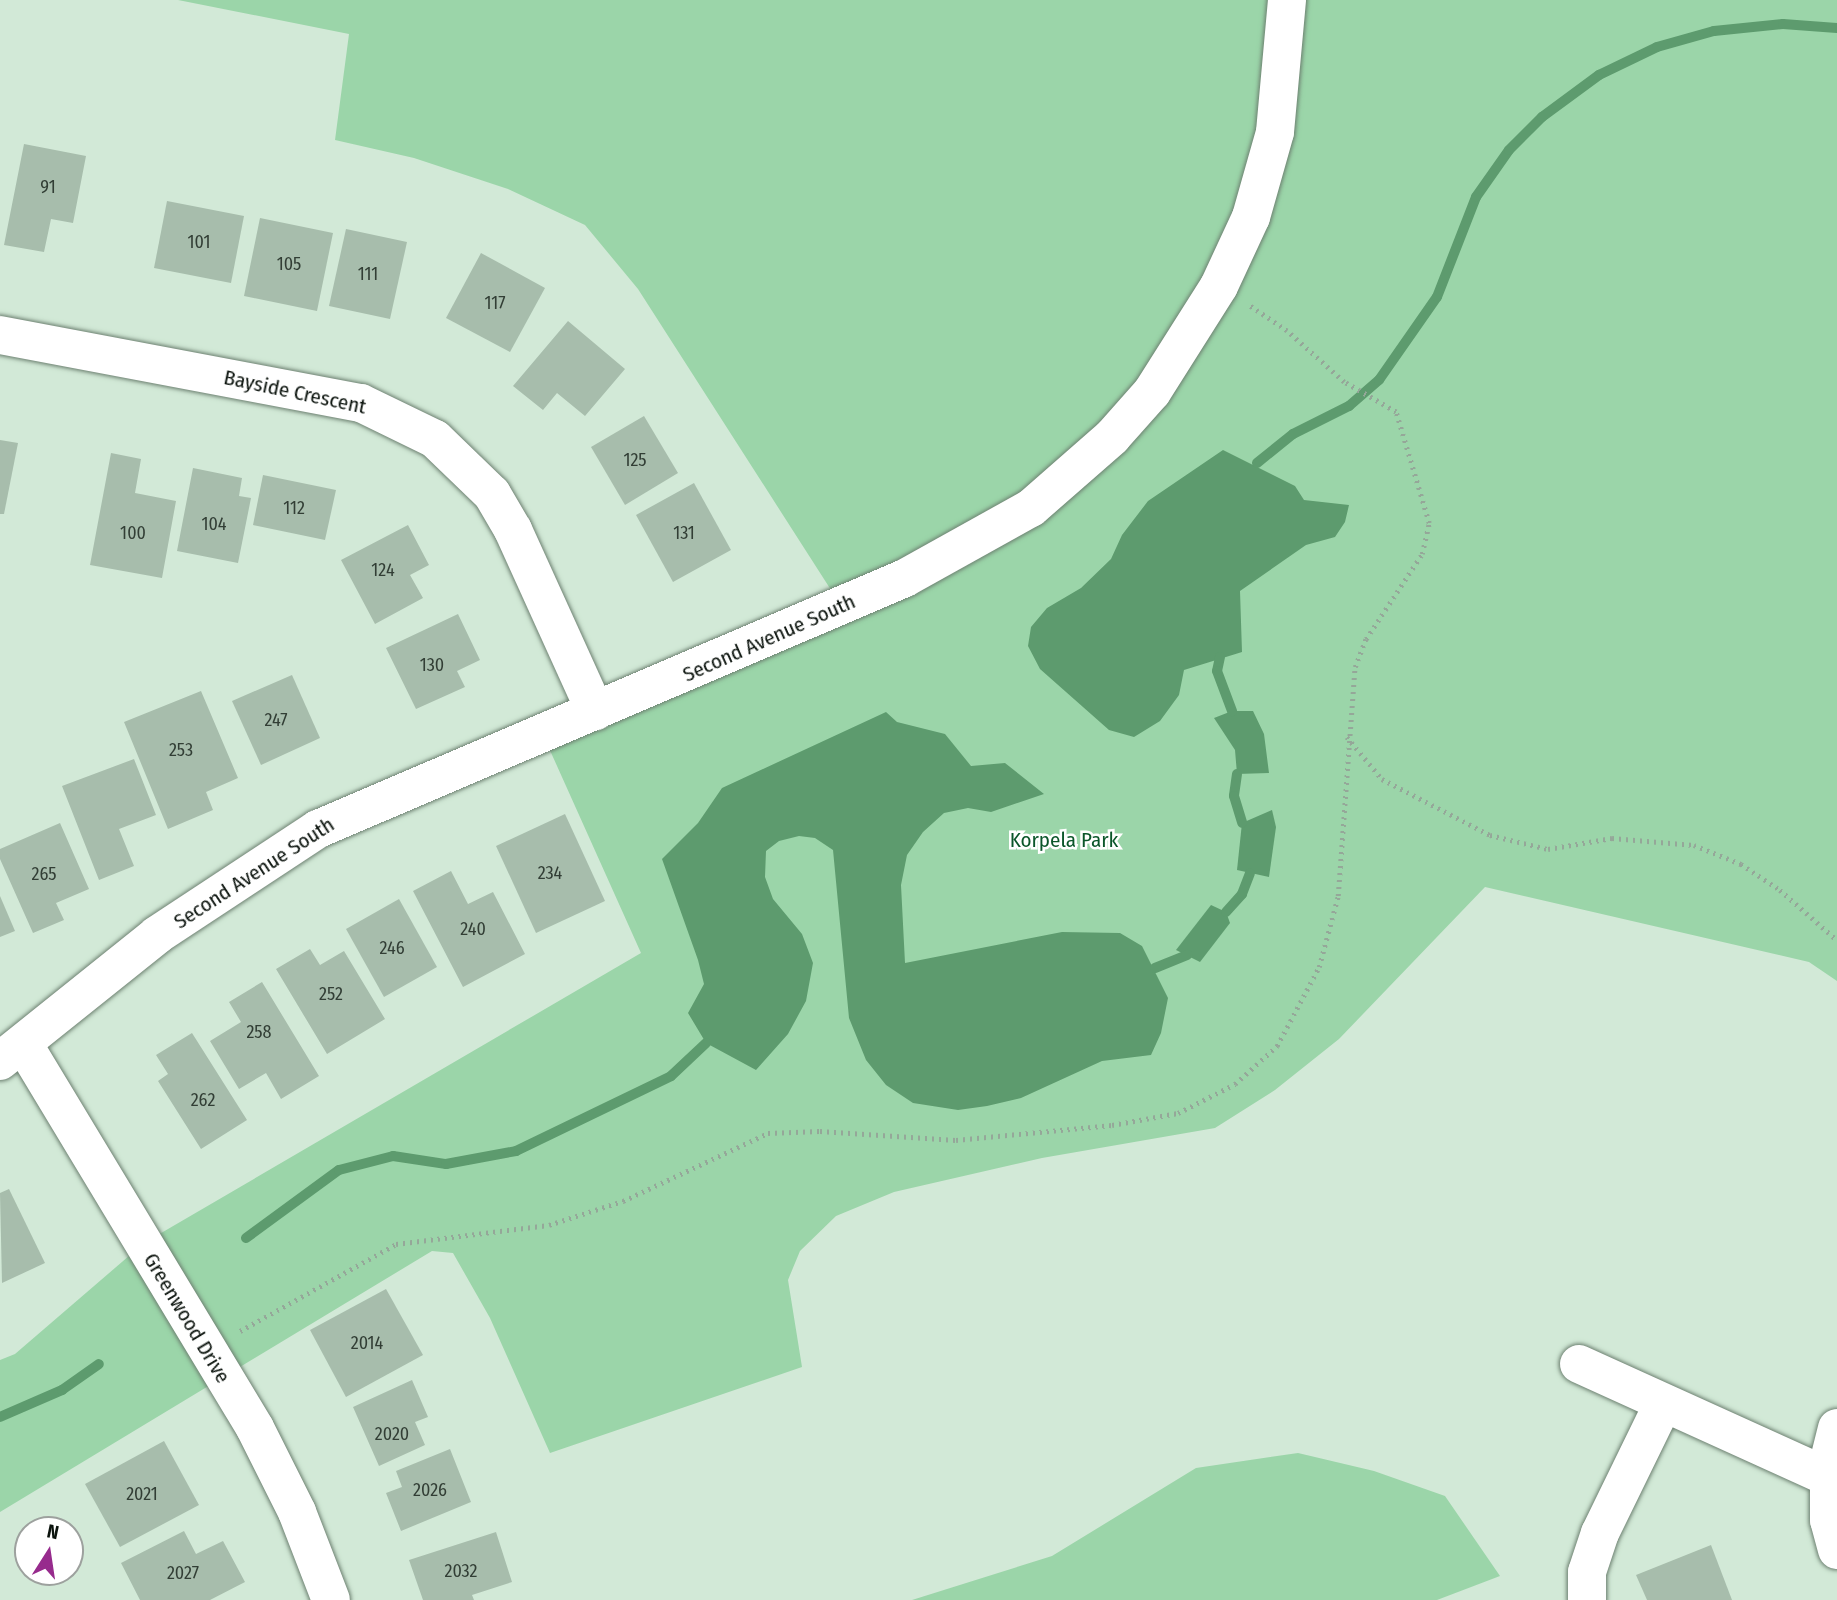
<!DOCTYPE html>
<html>
<head>
<meta charset="utf-8">
<style>
	body { margin:0 }
	#map { position:relative; width:1837px; height:1600px; overflow:hidden; background:#d2e9d7; font-family:"Fira Sans Condensed",sans-serif }
	div>[style] { position:absolute }
	.green>* { inset:0; background:#9bd5a9 }
	.water>* { inset:0; background:#5d9b6e }
	.stream>* { height:10px; margin:-5px; padding:0 5px; transform-origin:5px; border-radius:5px; background:#5d9b6e }
	.building>* { inset:0; background:#a7bdac }
	.path>* { height:4.5px; margin-top:-2.25px; transform-origin:0; background:repeating-linear-gradient(90deg,#95a799 0 2px,transparent 0 7px) }
	.roads { filter:drop-shadow(0 0 2px #6d8171) drop-shadow(0 0 2px #6d8171) }
	.minor>* { height:38px; margin:-19px; padding:0 19px; transform-origin:19px; border-radius:19px; background:#fff }
	span { translate:-50% -50%; white-space:nowrap; text-align:center; line-height:1.15; -webkit-text-stroke:5px #fff; paint-order:stroke }
	.number-label { font-size:18px; color:#323e35 }
	.number-label span { -webkit-text-stroke-width:0 }
	.street-label { font-size:21px; color:#0b130d }
	.park-label { font-size:21px; color:#0b562a }
	.north { position:absolute; left:14px; top:1516px; width:70px; height:70px; box-sizing:border-box; background:#fff; border:2px solid #9da19e; border-radius:50%; rotate:12deg; font-size:19px; font-weight:700; line-height:28px; text-align:center; color:#0b130d }
	.north::after { content:''; display:block; margin:auto; width:24px; height:32px; background:#972b8d; clip-path:polygon(50% 0,100% 100%,50% 72%,0 100%) }
</style>
</head>
<body>
<div id="map">
	<div class="green">
		<i style="clip-path:polygon(178px 0,1837px 0,1837px 981px,1809px 962px,1485px 887px,1339px 1039px,1275px 1090px,1215px 1128px,1042px 1158px,894px 1192px,836px 1216px,800px 1251px,788px 1280px,802px 1367px,550px 1453px,490px 1318px,453px 1253px,432px 1251px,0 1512px,0 1360px,15px 1354px,144px 1243px,641px 953px,544px 737px,840px 604px,638px 289px,585px 225px,508px 189px,414px 158px,335px 140px,349px 34px)"></i>
		<i style="clip-path:polygon(1298px 1453px,1374px 1471px,1445px 1496px,1500px 1576px,1437px 1600px,912px 1600px,1052px 1556px,1196px 1468px)"></i>
	</div>
	<div class="water">
		<i style="clip-path:polygon(1223px 450px,1295px 486px,1304px 500px,1349px 505px,1345px 522px,1335px 537px,1306px 545px,1240px 591px,1242px 652px,1184px 670px,1179px 695px,1160px 721px,1134px 737px,1109px 730px,1040px 669px,1028px 646px,1031px 627px,1047px 608px,1081px 588px,1111px 559px,1122px 535px,1148px 501px)"></i>
		<i style="clip-path:polygon(1232px 711px,1253px 711px,1264px 734px,1269px 773px,1237px 774px,1235px 750px,1214px 718px)"></i>
		<i style="clip-path:polygon(886px 712px,897px 722px,945px 734px,971px 766px,1005px 763px,1044px 794px,991px 812px,968px 808px,944px 813px,923px 832px,907px 855px,901px 885px,905px 963px,1062px 932px,1120px 933px,1142px 946px,1168px 998px,1161px 1033px,1151px 1055px,1102px 1061px,1021px 1098px,987px 1106px,958px 1110px,913px 1103px,886px 1085px,866px 1060px,849px 1018px,833px 850px,815px 838px,799px 836px,779px 841px,766px 851px,765px 877px,773px 899px,802px 934px,813px 963px,806px 1001px,788px 1034px,756px 1070px,706px 1043px,688px 1013px,704px 984px,698px 960px,662px 859px,698px 823px,722px 788px)"></i>
		<i style="clip-path:polygon(1272px 810px,1276px 827px,1269px 877px,1237px 870px,1242px 823px)"></i>
		<i style="clip-path:polygon(1211px 905px,1226px 912px,1230px 923px,1200px 962px,1176px 950px)"></i>
	</div>
	<div class="stream">
		<i style="left:1257px;top:463px;width:46px;rotate:-38.9deg"></i>
		<i style="left:1293px;top:434px;width:63px;rotate:-26.6deg"></i>
		<i style="left:1349px;top:406px;width:40px;rotate:-41deg"></i>
		<i style="left:1379px;top:380px;width:101px;rotate:-55.1deg"></i>
		<i style="left:1437px;top:297px;width:107px;rotate:-68.7deg"></i>
		<i style="left:1476px;top:197px;width:57px;rotate:-54.9deg"></i>
		<i style="left:1509px;top:150px;width:47px;rotate:-45deg"></i>
		<i style="left:1542px;top:117px;width:71px;rotate:-36.4deg"></i>
		<i style="left:1599px;top:75px;width:64px;rotate:-25.8deg"></i>
		<i style="left:1657px;top:47px;width:59px;rotate:-15.7deg"></i>
		<i style="left:1714px;top:31px;width:69px;rotate:-5.8deg"></i>
		<i style="left:1783px;top:24px;width:54px;rotate:4.2deg"></i>
		<i style="left:1220px;top:657px;width:14px;rotate:102deg"></i>
		<i style="left:1217px;top:671px;width:43px;rotate:69.4deg"></i>
		<i style="left:1237px;top:774px;width:22px;rotate:98deg"></i>
		<i style="left:1234px;top:796px;width:28px;rotate:73deg"></i>
		<i style="left:1226px;top:912px;width:24px;rotate:-48deg"></i>
		<i style="left:1242px;top:894px;width:22px;rotate:-69deg"></i>
		<i style="left:1155px;top:968px;width:35px;rotate:-22deg"></i>
		<i style="left:246px;top:1238px;width:115px;rotate:-36.2deg"></i>
		<i style="left:339px;top:1170px;width:56px;rotate:-14.5deg"></i>
		<i style="left:393px;top:1156px;width:54px;rotate:8.6deg"></i>
		<i style="left:446px;top:1164px;width:71px;rotate:-10.5deg"></i>
		<i style="left:516px;top:1151px;width:172px;rotate:-25.8deg"></i>
		<i style="left:671px;top:1076px;width:48px;rotate:-43.3deg"></i>
		<i style="left:0;top:1417px;width:68px;rotate:-23.5deg"></i>
		<i style="left:62px;top:1390px;width:45px;rotate:-35.1deg"></i>
	</div>
	<div class="building">
		<i style="clip-path:polygon(24px 144px,86px 156px,73px 223px,51px 219px,44px 252px,4px 245px)"></i>
		<i style="clip-path:polygon(167px 201px,244px 216px,231px 283px,154px 268px)"></i>
		<i style="clip-path:polygon(260px 218px,333px 233px,317px 311px,244px 296px)"></i>
		<i style="clip-path:polygon(346px 229px,407px 242px,390px 319px,329px 306px)"></i>
		<i style="clip-path:polygon(481px 253px,545px 288px,510px 352px,446px 318px)"></i>
		<i style="clip-path:polygon(568px 321px,625px 369px,585px 416px,557px 393px,543px 410px,513px 386px)"></i>
		<i style="clip-path:polygon(644px 416px,678px 473px,625px 505px,591px 447px)"></i>
		<i style="clip-path:polygon(0 440px,18px 443px,4px 514px,0 514px)"></i>
		<i style="clip-path:polygon(111px 453px,141px 459px,135px 493px,176px 501px,162px 578px,90px 565px)"></i>
		<i style="clip-path:polygon(193px 468px,242px 478px,239px 496px,251px 498px,238px 563px,177px 551px)"></i>
		<i style="clip-path:polygon(263px 475px,336px 490px,325px 540px,253px 525px)"></i>
		<i style="clip-path:polygon(694px 483px,731px 550px,673px 582px,636px 515px)"></i>
		<i style="clip-path:polygon(408px 525px,429px 565px,410px 575px,423px 598px,375px 624px,341px 560px)"></i>
		<i style="clip-path:polygon(458px 614px,480px 660px,457px 671px,465px 687px,416px 709px,386px 648px)"></i>
		<i style="clip-path:polygon(292px 675px,320px 738px,261px 765px,232px 701px)"></i>
		<i style="clip-path:polygon(201px 691px,238px 778px,206px 792px,213px 810px,168px 829px,124px 722px)"></i>
		<i style="clip-path:polygon(134px 759px,156px 815px,119px 829px,134px 866px,99px 880px,62px 786px)"></i>
		<i style="clip-path:polygon(565px 814px,605px 901px,536px 933px,496px 846px)"></i>
		<i style="clip-path:polygon(60px 823px,89px 889px,56px 903px,64px 920px,33px 933px,0 859px,0 849px)"></i>
		<i style="clip-path:polygon(451px 871px,468px 904px,493px 892px,525px 954px,463px 987px,413px 891px)"></i>
		<i style="clip-path:polygon(0 896px,15px 931px,0 937px)"></i>
		<i style="clip-path:polygon(399px 899px,437px 967px,384px 997px,346px 929px)"></i>
		<i style="clip-path:polygon(310px 949px,320px 965px,344px 951px,385px 1019px,327px 1054px,276px 969px)"></i>
		<i style="clip-path:polygon(262px 982px,319px 1076px,281px 1099px,266px 1073px,239px 1089px,210px 1041px,241px 1022px,229px 1002px)"></i>
		<i style="clip-path:polygon(192px 1033px,247px 1120px,201px 1149px,158px 1081px,168px 1074px,156px 1055px)"></i>
		<i style="clip-path:polygon(9px 1189px,45px 1263px,2px 1283px,0 1193px)"></i>
		<i style="clip-path:polygon(386px 1289px,423px 1355px,346px 1397px,310px 1330px)"></i>
		<i style="clip-path:polygon(412px 1380px,428px 1417px,415px 1422px,425px 1445px,379px 1466px,353px 1407px)"></i>
		<i style="clip-path:polygon(164px 1441px,199px 1505px,120px 1547px,85px 1484px)"></i>
		<i style="clip-path:polygon(450px 1449px,471px 1502px,401px 1531px,386px 1493px,402px 1487px,396px 1471px)"></i>
		<i style="clip-path:polygon(184px 1531px,196px 1554px,223px 1541px,245px 1582px,210px 1600px,140px 1600px,121px 1563px)"></i>
		<i style="clip-path:polygon(496px 1532px,512px 1582px,472px 1595px,474px 1600px,423px 1600px,409px 1560px)"></i>
		<i style="clip-path:polygon(1711px 1545px,1732px 1600px,1647px 1600px,1636px 1575px)"></i>
	</div>
	<div class="path">
		<i style="left:1347px;top:737px;width:55px;rotate:50.2deg"></i>
		<i style="left:1382px;top:779px;width:122px;rotate:27.4deg"></i>
		<i style="left:1490px;top:835px;width:60px;rotate:13.6deg"></i>
		<i style="left:1548px;top:849px;width:65px;rotate:-9.8deg"></i>
		<i style="left:1612px;top:838px;width:82px;rotate:4.9deg"></i>
		<i style="left:1694px;top:845px;width:51px;rotate:22deg"></i>
		<i style="left:1741px;top:864px;width:47px;rotate:33.7deg"></i>
		<i style="left:1780px;top:890px;width:76px;rotate:41.3deg"></i>
		<i style="left:240px;top:1331px;width:179px;rotate:-29.1deg"></i>
		<i style="left:396px;top:1244px;width:154px;rotate:-7.1deg"></i>
		<i style="left:549px;top:1225px;width:78px;rotate:-18deg"></i>
		<i style="left:623px;top:1201px;width:160px;rotate:-25.1deg"></i>
		<i style="left:768px;top:1133px;width:52px;rotate:-2.2deg"></i>
		<i style="left:820px;top:1131px;width:136px;rotate:3.8deg"></i>
		<i style="left:956px;top:1140px;width:157px;rotate:-5.5deg"></i>
		<i style="left:1112px;top:1125px;width:67px;rotate:-10.3deg"></i>
		<i style="left:1178px;top:1113px;width:64px;rotate:-27deg"></i>
		<i style="left:1235px;top:1084px;width:57px;rotate:-42.1deg"></i>
		<i style="left:1277px;top:1046px;width:89px;rotate:-62deg"></i>
		<i style="left:1319px;top:967px;width:73px;rotate:-75deg"></i>
		<i style="left:1338px;top:896px;width:230px;rotate:-85.8deg"></i>
		<i style="left:1355px;top:667px;width:30px;rotate:-69deg"></i>
		<i style="left:1366px;top:639px;width:102px;rotate:-56.6deg"></i>
		<i style="left:1422px;top:554px;width:32px;rotate:-77deg"></i>
		<i style="left:1429px;top:523px;width:116px;rotate:-106.6deg"></i>
		<i style="left:1396px;top:412px;width:60px;rotate:-150deg"></i>
		<i style="left:1344px;top:382px;width:76px;rotate:-138.2deg"></i>
		<i style="left:1287px;top:331px;width:45px;rotate:-146deg"></i>
	</div>
	<div class="roads">
		<div class="minor">
			<i style="left:0;top:335px;width:367px;rotate:10.7deg"></i>
			<i style="left:361px;top:403px;width:82px;rotate:25.9deg"></i>
			<i style="left:435px;top:439px;width:79px;rotate:44deg"></i>
			<i style="left:492px;top:494px;width:42px;rotate:59.7deg"></i>
			<i style="left:513px;top:530px;width:199px;rotate:65.6deg"></i>
			<i style="left:24px;top:1045px;width:447px;rotate:58.9deg"></i>
			<i style="left:255px;top:1428px;width:94px;rotate:63.4deg"></i>
			<i style="left:297px;top:1512px;width:94px;rotate:68.9deg"></i>
			<i style="left:0;top:1061px;width:201px;rotate:-38.7deg"></i>
			<i style="left:157px;top:935px;width:193px;rotate:-33.4deg"></i>
			<i style="left:318px;top:829px;width:638px;rotate:-23.15deg"></i>
			<i style="left:905px;top:578px;width:144px;rotate:-29.1deg"></i>
			<i style="left:1031px;top:508px;width:108px;rotate:-41.2deg"></i>
			<i style="left:1112px;top:437px;width:60px;rotate:-48.4deg"></i>
			<i style="left:1152px;top:392px;width:125px;rotate:-57.7deg"></i>
			<i style="left:1219px;top:286px;width:76px;rotate:-65.1deg"></i>
			<i style="left:1251px;top:217px;width:88px;rotate:-74.2deg"></i>
			<i style="left:1275px;top:132px;width:133px;rotate:-84.8deg"></i>
			<i style="left:1579px;top:1364px;width:283px;rotate:24.4deg"></i>
			<i style="left:1837px;top:1428px;width:34px;rotate:104deg"></i>
			<i style="left:1829px;top:1461px;width:59px;rotate:90deg"></i>
			<i style="left:1829px;top:1520px;width:31px;rotate:75deg"></i>
			<i style="left:1587px;top:1600px;width:28px;rotate:-90deg"></i>
			<i style="left:1587px;top:1572px;width:41px;rotate:-71.6deg"></i>
			<i style="left:1600px;top:1533px;width:144px;rotate:-64deg"></i>
		</div>
	</div>
	<div class="number-label">
		<span style="left:48px;top:187px">91</span>
		<span style="left:199px;top:242px">101</span>
		<span style="left:289px;top:264px">105</span>
		<span style="left:368px;top:274px">111</span>
		<span style="left:495px;top:303px">117</span>
		<span style="left:635px;top:460px">125</span>
		<span style="left:294px;top:508px">112</span>
		<span style="left:214px;top:524px">104</span>
		<span style="left:133px;top:533px">100</span>
		<span style="left:684px;top:533px">131</span>
		<span style="left:383px;top:570px">124</span>
		<span style="left:432px;top:665px">130</span>
		<span style="left:276px;top:720px">247</span>
		<span style="left:181px;top:750px">253</span>
		<span style="left:550px;top:873px">234</span>
		<span style="left:44px;top:874px">265</span>
		<span style="left:473px;top:929px">240</span>
		<span style="left:392px;top:948px">246</span>
		<span style="left:331px;top:994px">252</span>
		<span style="left:259px;top:1032px">258</span>
		<span style="left:203px;top:1100px">262</span>
		<span style="left:367px;top:1343px">2014</span>
		<span style="left:392px;top:1434px">2020</span>
		<span style="left:430px;top:1490px">2026</span>
		<span style="left:142px;top:1494px">2021</span>
		<span style="left:461px;top:1571px">2032</span>
		<span style="left:183px;top:1573px">2027</span>
	</div>
	<div class="street-label">
		<span style="left:295px;top:392px;rotate:12deg">Bayside Crescent</span>
		<span style="left:769px;top:638px;rotate:-24deg">Second Avenue South</span>
		<span style="left:254px;top:873px;rotate:-33deg">Second Avenue South</span>
		<span style="left:187px;top:1318px;rotate:59deg">Greenwood Drive</span>
	</div>
	<div class="park-label">
		<span style="left:1064px;top:840px">Korpela Park</span>
	</div>
	<div class="north">N</div>
</div>
</body>
</html>
